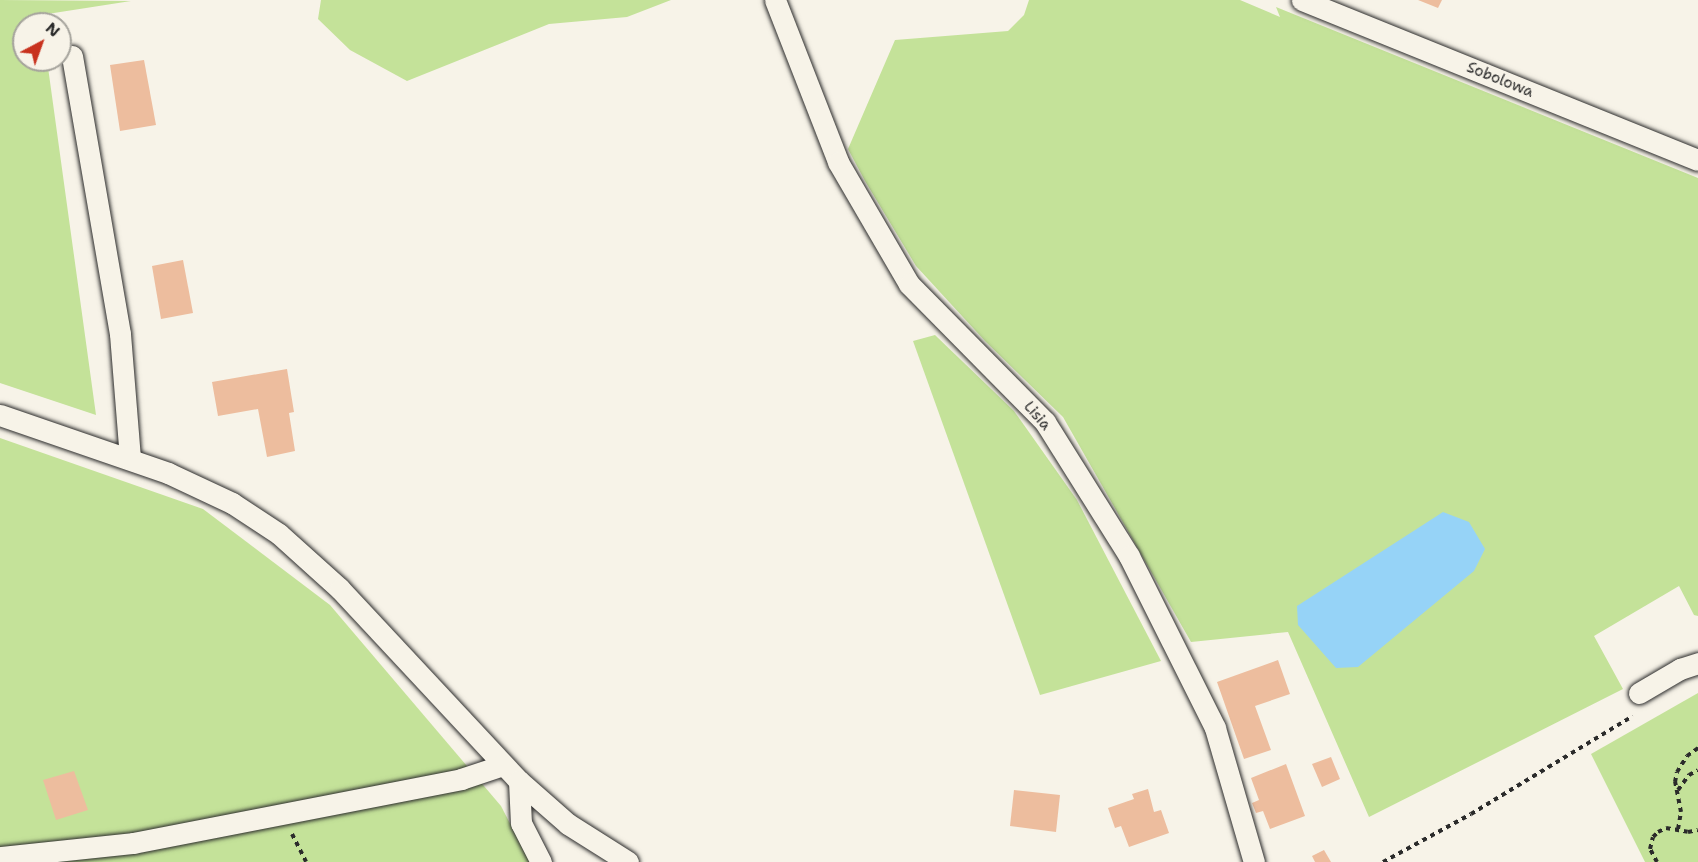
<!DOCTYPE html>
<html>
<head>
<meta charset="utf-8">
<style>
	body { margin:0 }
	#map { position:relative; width:1698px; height:862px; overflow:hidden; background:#f7f3e8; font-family:"Shantell Sans",sans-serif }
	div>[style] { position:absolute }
	.green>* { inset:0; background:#c4e299 }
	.water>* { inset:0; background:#96d3f7 }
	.building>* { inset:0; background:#edbd9e }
	.path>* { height:4px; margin-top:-2px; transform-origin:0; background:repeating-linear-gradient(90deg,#2b2b2b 0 4.5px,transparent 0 9px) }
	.roads { filter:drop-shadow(0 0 2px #2b2b2b) drop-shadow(0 0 2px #2b2b2b) }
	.minor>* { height:21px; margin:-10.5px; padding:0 10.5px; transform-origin:10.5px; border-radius:10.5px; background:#f7f3e8 }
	span { translate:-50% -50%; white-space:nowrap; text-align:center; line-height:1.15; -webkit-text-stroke:4.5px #f7f3e8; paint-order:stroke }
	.street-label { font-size:15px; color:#2b2b2b }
	.north { position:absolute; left:12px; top:12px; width:60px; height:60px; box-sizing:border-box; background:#f7f3e8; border:2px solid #a5a39c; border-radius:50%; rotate:41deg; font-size:16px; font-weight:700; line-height:24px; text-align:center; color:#2b2b2b }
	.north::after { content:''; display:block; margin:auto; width:21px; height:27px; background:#c8321e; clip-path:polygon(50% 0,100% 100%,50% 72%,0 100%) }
</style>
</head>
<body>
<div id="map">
	<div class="green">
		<i style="clip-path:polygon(0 0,131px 1px,41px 15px,42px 24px,24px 24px,24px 60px,47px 60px,96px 415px,0 383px)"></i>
		<i style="clip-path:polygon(321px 0,671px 0,627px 17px,549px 24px,407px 81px,350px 50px,318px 19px)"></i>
		<i style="clip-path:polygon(1029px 0,1240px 0,1280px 17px,1276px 7px,1698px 178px,1698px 616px,1694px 615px,1679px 586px,1594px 636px,1623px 689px,1369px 817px,1288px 632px,1191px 642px,1063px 417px,985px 341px,916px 266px,865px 181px,848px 149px,895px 40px,1008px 31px,1024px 15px)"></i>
		<i style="clip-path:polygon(935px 335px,1014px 411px,1077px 500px,1161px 661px,1040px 695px,913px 341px)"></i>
		<i style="clip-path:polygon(0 438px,203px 509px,330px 605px,501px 806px,530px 862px,0 862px)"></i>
		<i style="clip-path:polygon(1698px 693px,1698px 862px,1645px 862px,1591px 754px)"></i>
	</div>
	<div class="water">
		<i style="clip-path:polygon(1443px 512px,1469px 522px,1485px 549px,1474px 571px,1358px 667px,1336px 668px,1298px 625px,1297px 606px)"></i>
	</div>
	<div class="building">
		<i style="clip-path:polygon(1418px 0,1442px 0,1438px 8px)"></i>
		<i style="clip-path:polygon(144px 60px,156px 125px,120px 131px,110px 65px)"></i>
		<i style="clip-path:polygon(183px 260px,193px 313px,161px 319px,152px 266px)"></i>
		<i style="clip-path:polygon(287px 369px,294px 412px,289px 413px,295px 451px,267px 457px,258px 409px,218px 416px,212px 382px)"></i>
		<i style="clip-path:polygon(1278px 660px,1290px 694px,1255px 706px,1271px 750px,1244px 759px,1217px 682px)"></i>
		<i style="clip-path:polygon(1331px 757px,1340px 779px,1322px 787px,1312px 764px)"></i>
		<i style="clip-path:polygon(1286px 764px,1305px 816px,1270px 829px,1263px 811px,1256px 813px,1252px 803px,1259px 800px,1251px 778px)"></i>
		<i style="clip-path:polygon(74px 771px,88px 810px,56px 820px,43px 780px)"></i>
		<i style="clip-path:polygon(1148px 789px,1154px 812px,1161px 810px,1169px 833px,1129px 847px,1121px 826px,1115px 828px,1108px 808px,1134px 799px,1132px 794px)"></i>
		<i style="clip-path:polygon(1014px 790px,1060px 795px,1056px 832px,1010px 826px)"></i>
		<i style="clip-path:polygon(1324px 850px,1331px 862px,1315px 862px,1312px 856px)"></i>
	</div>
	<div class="path">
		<i style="left:1678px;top:790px;width:19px;rotate:-54deg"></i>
		<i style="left:1689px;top:775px;width:10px;rotate:-29deg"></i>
		<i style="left:1678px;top:829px;width:17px;rotate:-80deg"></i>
		<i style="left:1681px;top:812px;width:31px;rotate:-101deg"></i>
		<i style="left:1675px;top:782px;width:10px;rotate:-79deg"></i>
		<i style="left:1677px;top:772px;width:19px;rotate:-58deg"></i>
		<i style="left:1687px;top:756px;width:14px;rotate:-36deg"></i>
		<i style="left:292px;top:834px;width:31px;rotate:63deg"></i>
		<i style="left:1383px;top:862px;width:100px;rotate:-28.6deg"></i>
		<i style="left:1471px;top:814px;width:189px;rotate:-31.2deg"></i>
		<i style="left:1657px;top:862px;width:15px;rotate:-118deg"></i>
		<i style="left:1650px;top:849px;width:12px;rotate:-76deg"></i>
		<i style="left:1653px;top:837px;width:7px;rotate:-45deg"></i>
		<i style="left:1658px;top:832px;width:9px;rotate:-27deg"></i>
		<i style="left:1666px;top:828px;width:22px;rotate:10deg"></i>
		<i style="left:1688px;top:832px;width:10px;rotate:-11deg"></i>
	</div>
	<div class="roads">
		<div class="minor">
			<i style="left:775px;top:0;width:174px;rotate:68.7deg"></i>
			<i style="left:838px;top:162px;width:141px;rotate:59.8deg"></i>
			<i style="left:909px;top:284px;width:194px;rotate:45.4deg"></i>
			<i style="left:1045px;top:422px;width:158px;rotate:57.9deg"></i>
			<i style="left:1129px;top:556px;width:192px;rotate:63.4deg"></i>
			<i style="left:1215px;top:728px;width:140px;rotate:73.8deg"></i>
			<i style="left:1302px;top:0;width:427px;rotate:22deg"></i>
			<i style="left:72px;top:56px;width:282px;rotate:80.2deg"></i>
			<i style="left:120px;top:334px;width:125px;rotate:85.4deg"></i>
			<i style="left:0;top:415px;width:178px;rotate:19deg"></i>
			<i style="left:168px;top:473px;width:71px;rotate:25.1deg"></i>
			<i style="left:232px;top:503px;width:56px;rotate:33.4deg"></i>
			<i style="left:279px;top:534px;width:82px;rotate:42deg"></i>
			<i style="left:340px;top:589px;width:262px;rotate:47deg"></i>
			<i style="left:519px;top:781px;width:65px;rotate:41.3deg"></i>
			<i style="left:568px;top:824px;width:71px;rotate:32.3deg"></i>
			<i style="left:1639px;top:693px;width:48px;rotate:-30.3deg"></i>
			<i style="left:1680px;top:669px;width:19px;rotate:-18deg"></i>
			<i style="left:519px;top:781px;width:42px;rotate:87.3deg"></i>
			<i style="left:521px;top:823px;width:44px;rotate:62.9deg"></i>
			<i style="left:0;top:857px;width:134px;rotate:-6deg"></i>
			<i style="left:133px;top:843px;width:334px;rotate:-11deg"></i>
			<i style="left:461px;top:779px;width:44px;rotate:-18.4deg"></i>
		</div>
	</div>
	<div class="street-label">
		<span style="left:1500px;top:80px;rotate:22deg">Sobolowa</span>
		<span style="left:1037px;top:416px;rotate:49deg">Lisia</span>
	</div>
	<div class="north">N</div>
</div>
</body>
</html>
